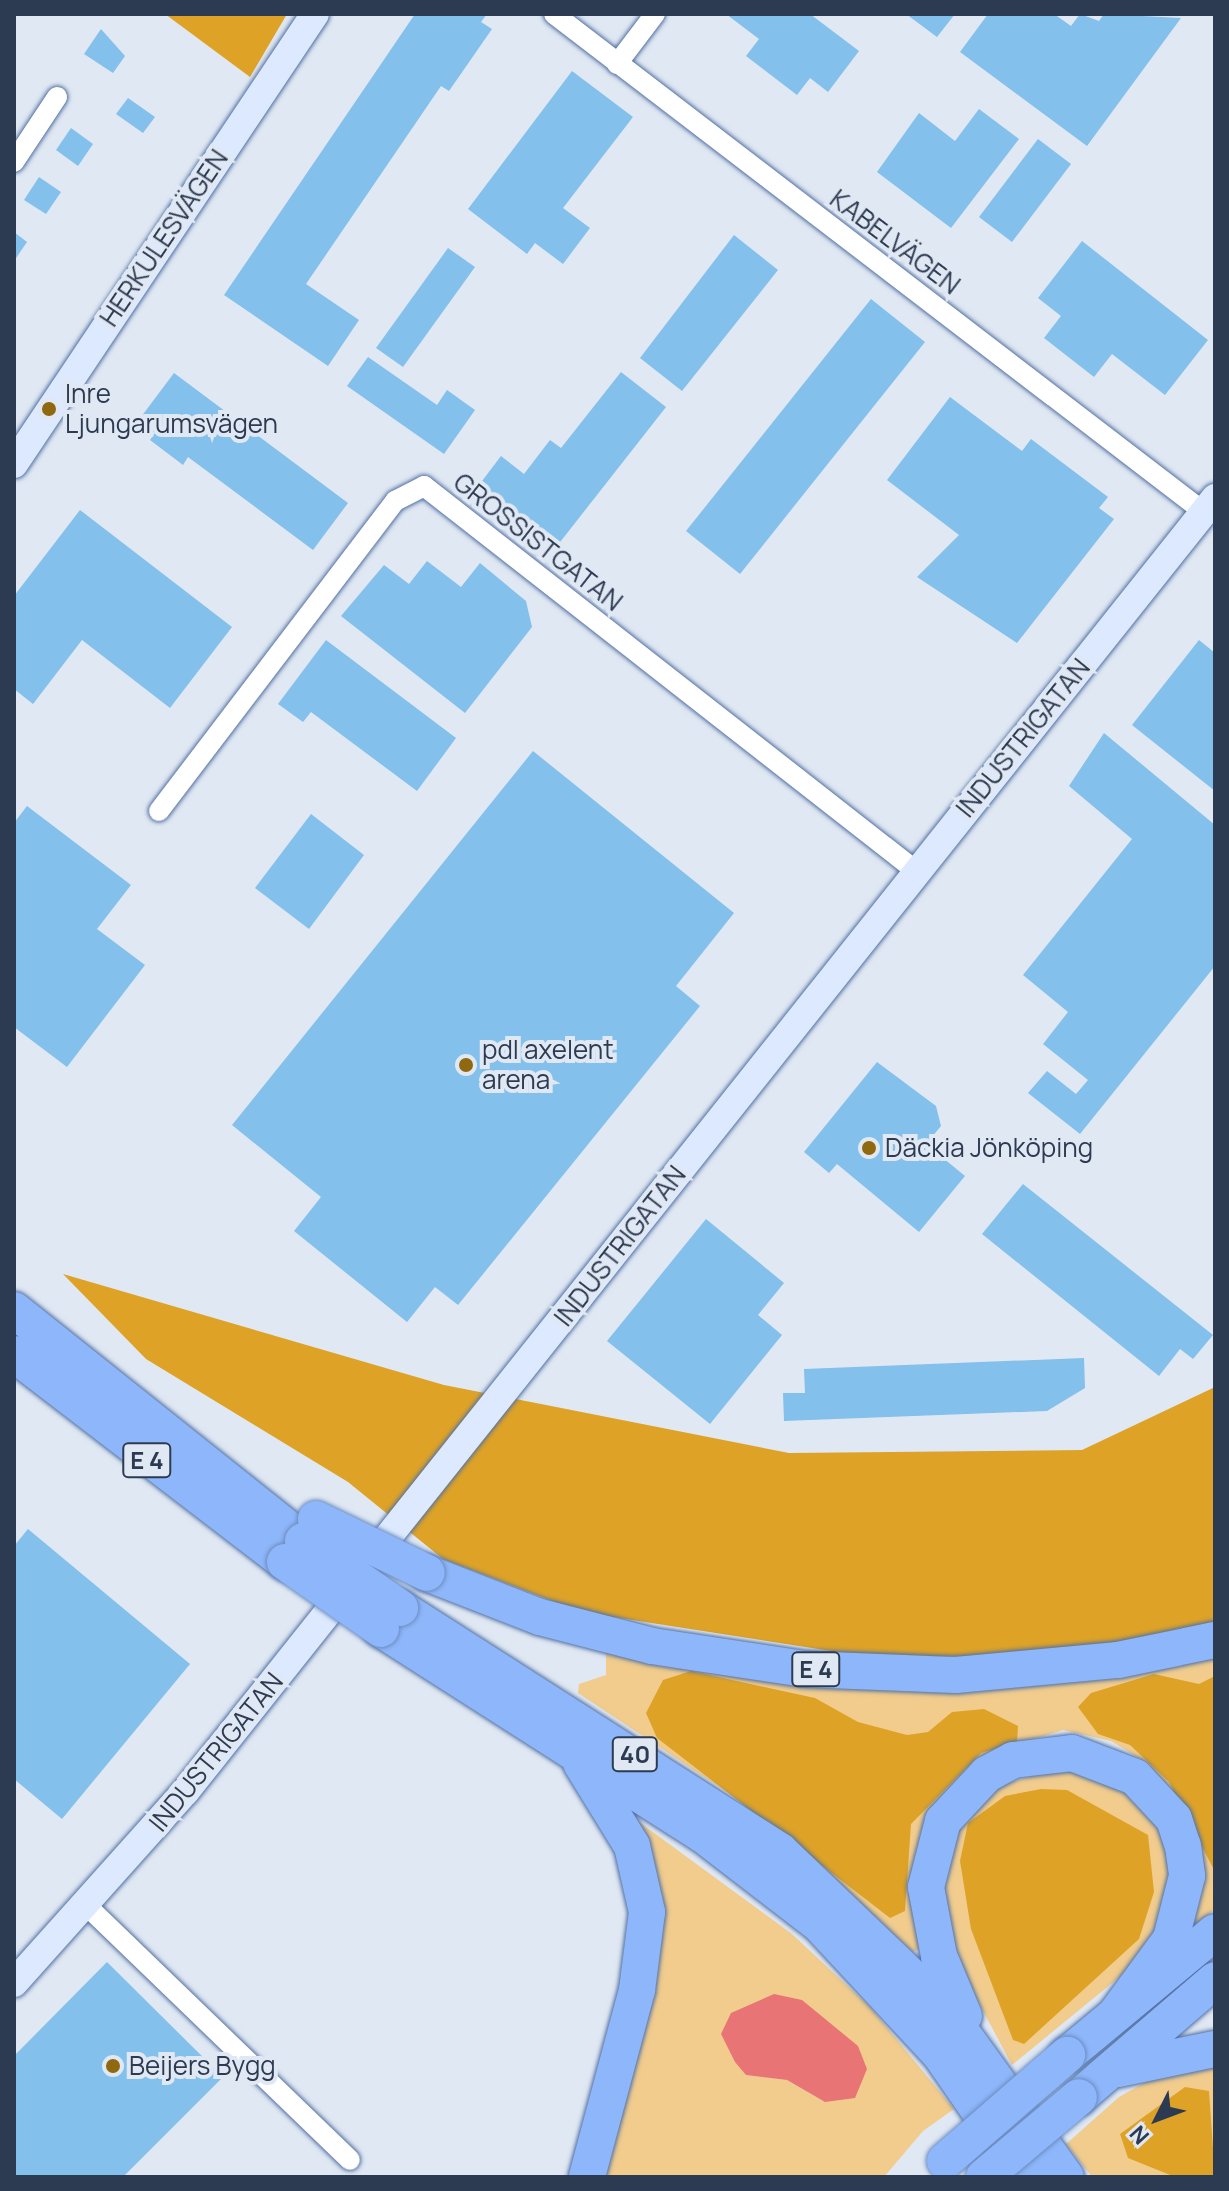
<!DOCTYPE html>
<html>
<head>
<meta charset="utf-8">
<style>
	body { margin:0 }
	#map { position:relative; width:1229px; height:2191px; overflow:hidden; background:#e0e8f3; font-family:Manrope,sans-serif }
	div>[style] { position:absolute }
	.green>* { inset:0; background:#f1cc8c }
	.forest>* { inset:0; background:#dea326 }
	.water>* { inset:0; background:#e97476 }
	.building>* { inset:0; background:#83c0eb }
	.roads { filter:drop-shadow(0 0 2px #5170a3) drop-shadow(0 0 2px #5170a3) }
	.street>* { height:20px; margin:-10px; padding:0 10px; transform-origin:10px; border-radius:10px; background:#fff }
	.secondary>* { height:28px; margin:-14px; padding:0 14px; transform-origin:14px; border-radius:14px; background:#dde9fe }
	.highway>* { height:36px; margin:-18px; padding:0 18px; transform-origin:18px; border-radius:18px; background:#8eb7fb }
	.bridges { filter:drop-shadow(0 0 2px #6c8cc0) drop-shadow(0 0 2px #6c8cc0) }
	.highway-bridge>* { height:36px; margin:-18px; padding:0 18px; transform-origin:18px; border-radius:18px; background:#8eb7fb }
	.dots>* { width:22px; height:22px; translate:-50% -50%; box-sizing:border-box; border:4px solid #e0e8f3; border-radius:50% }
	span { translate:-50% -50%; white-space:nowrap; text-align:center; line-height:1.15; -webkit-text-stroke:8px #e0e8f3; paint-order:stroke }
	.shield-label span { padding:2px 6px; background:#e0e8f3; border:2px solid; border-radius:6px; -webkit-text-stroke-width:0 }
	.shield-label { font-size:24px; color:#2d3b52; font-weight:700 }
	.street-label { font-size:26px; color:#2d3b52 }
	.poi-label { font-size:26px; color:#2d3b52 }
	.left { translate:0 -50%; text-align:left }
	.frame { position:absolute; inset:0; border:16px solid #2d3b52; pointer-events:none }
	.north { position:absolute; left:1117px; top:2079px; width:80px; height:80px; -webkit-text-stroke:6px #e0e8f3; paint-order:stroke; rotate:228deg; font-size:22px; font-weight:700; line-height:32px; text-align:center; color:#2d3b52 }
	.north::after { content:''; display:block; margin:auto; width:28px; height:36px; background:#2d3b52; clip-path:polygon(50% 0,100% 100%,50% 72%,0 100%) }
</style>
</head>
<body>
<div id="map">
	<div class="green">
		<i style="clip-path:polygon(606px 1650px,698px 1666px,1215px 1651px,1215px 1909px,1189px 1930px,1169px 1788px,1147px 1763px,1111px 1741px,1063px 1730px,1021px 1743px,935px 1805px,917px 1850px,913px 1901px,920px 1948px,913px 1952px,760px 1814px,578px 1693px,579px 1684px,606px 1675px)"></i>
		<i style="clip-path:polygon(1062px 1767px,1118px 1780px,1160px 1822px,1175px 1879px,1156px 1936px,1133px 1966px,1012px 2065px,953px 1955px,943px 1883px,954px 1836px,998px 1786px)"></i>
		<i style="clip-path:polygon(evenodd,631px 1816px,792px 1934px,870px 2007px,954px 2109px,923px 2131px,884px 2177px,599px 2177px,647px 1994px,631px 1816px,721px 2034px,825px 2102px,787px 2080px,746px 2075px,721px 2034px)"></i>
		<i style="clip-path:polygon(1215px 2059px,1215px 2177px,1092px 2177px,1066px 2144px,1119px 2097px,1165px 2071px)"></i>
	</div>
	<div class="forest">
		<i style="clip-path:polygon(165px 14px,287px 14px,250px 77px)"></i>
		<i style="clip-path:polygon(63px 1274px,444px 1385px,789px 1453px,1082px 1450px,1215px 1387px,1215px 1625px,1065px 1651px,889px 1660px,581px 1612px,443px 1559px,348px 1482px,146px 1359px)"></i>
		<i style="clip-path:polygon(691px 1671px,815px 1698px,858px 1722px,907px 1735px,928px 1732px,952px 1712px,984px 1709px,1018px 1726px,1017px 1742px,981px 1753px,911px 1824px,905px 1911px,890px 1918px,657px 1738px,646px 1713px,663px 1680px)"></i>
		<i style="clip-path:polygon(1154px 1674px,1199px 1684px,1215px 1676px,1215px 1872px,1169px 1782px,1130px 1745px,1098px 1734px,1078px 1707px,1091px 1693px)"></i>
		<i style="clip-path:polygon(1041px 1789px,1067px 1790px,1148px 1835px,1154px 1892px,1139px 1939px,1024px 2044px,1013px 2040px,971px 1929px,960px 1861px,968px 1823px,1005px 1796px)"></i>
		<i style="clip-path:polygon(1185px 2087px,1209px 2091px,1215px 2177px,1175px 2177px,1128px 2158px,1120px 2134px)"></i>
	</div>
	<div class="water">
		<i style="clip-path:polygon(774px 1994px,802px 2000px,858px 2046px,867px 2069px,855px 2098px,825px 2102px,787px 2080px,746px 2075px,735px 2062px,721px 2034px,731px 2013px)"></i>
	</div>
	<div class="building">
		<i style="clip-path:polygon(415px 14px,487px 14px,481px 22px,492px 29px,449px 91px,441px 86px,306px 284px,359px 320px,328px 366px,224px 295px)"></i>
		<i style="clip-path:polygon(726px 14px,810px 14px,859px 51px,828px 92px,810px 78px,797px 95px,746px 56px,759px 39px)"></i>
		<i style="clip-path:polygon(906px 14px,955px 14px,937px 37px)"></i>
		<i style="clip-path:polygon(988px 14px,1054px 14px,1071px 26px,1080px 14px,1099px 21px,1104px 14px,1181px 18px,1087px 146px,960px 52px)"></i>
		<i style="clip-path:polygon(101px 29px,125px 56px,113px 73px,84px 54px)"></i>
		<i style="clip-path:polygon(572px 71px,633px 117px,563px 208px,590px 228px,563px 264px,535px 243px,527px 254px,468px 209px)"></i>
		<i style="clip-path:polygon(128px 98px,155px 117px,143px 133px,116px 114px)"></i>
		<i style="clip-path:polygon(979px 109px,1019px 139px,951px 228px,877px 172px,919px 113px,955px 141px)"></i>
		<i style="clip-path:polygon(71px 128px,93px 144px,78px 166px,56px 150px)"></i>
		<i style="clip-path:polygon(1038px 139px,1071px 164px,1012px 242px,979px 217px)"></i>
		<i style="clip-path:polygon(39px 177px,61px 192px,46px 214px,24px 200px)"></i>
		<i style="clip-path:polygon(14px 232px,27px 242px,14px 261px)"></i>
		<i style="clip-path:polygon(734px 235px,778px 270px,682px 391px,640px 358px)"></i>
		<i style="clip-path:polygon(1082px 241px,1208px 340px,1165px 395px,1112px 354px,1094px 377px,1044px 338px,1061px 316px,1038px 298px)"></i>
		<i style="clip-path:polygon(448px 248px,475px 267px,403px 367px,376px 348px)"></i>
		<i style="clip-path:polygon(871px 299px,925px 342px,740px 574px,686px 531px)"></i>
		<i style="clip-path:polygon(368px 357px,437px 405px,447px 390px,475px 410px,444px 454px,347px 386px)"></i>
		<i style="clip-path:polygon(621px 372px,666px 407px,557px 546px,479px 485px,501px 456px,524px 474px,550px 440px,561px 448px)"></i>
		<i style="clip-path:polygon(174px 373px,348px 503px,313px 550px,188px 457px,183px 465px,150px 440px,155px 433px,138px 421px)"></i>
		<i style="clip-path:polygon(950px 397px,1022px 451px,1031px 439px,1108px 497px,1099px 508px,1114px 519px,1017px 643px,917px 577px,959px 535px,887px 480px)"></i>
		<i style="clip-path:polygon(80px 510px,232px 627px,170px 708px,82px 640px,33px 704px,14px 689px,14px 596px)"></i>
		<i style="clip-path:polygon(427px 561px,461px 587px,480px 563px,526px 601px,532px 627px,465px 713px,341px 616px,384px 565px,409px 584px)"></i>
		<i style="clip-path:polygon(326px 640px,456px 738px,417px 791px,311px 712px,303px 722px,278px 704px)"></i>
		<i style="clip-path:polygon(1199px 640px,1215px 653px,1215px 791px,1132px 725px)"></i>
		<i style="clip-path:polygon(1104px 733px,1215px 825px,1215px 966px,1080px 1134px,1028px 1093px,1047px 1071px,1076px 1094px,1088px 1080px,1043px 1044px,1068px 1012px,1023px 975px,1132px 839px,1069px 786px)"></i>
		<i style="clip-path:polygon(533px 751px,734px 913px,676px 986px,700px 1006px,458px 1305px,435px 1287px,407px 1322px,294px 1231px,321px 1197px,232px 1125px)"></i>
		<i style="clip-path:polygon(27px 806px,131px 885px,97px 929px,145px 965px,67px 1067px,14px 1027px,14px 823px)"></i>
		<i style="clip-path:polygon(311px 814px,364px 855px,309px 929px,255px 888px)"></i>
		<i style="clip-path:polygon(877px 1062px,936px 1106px,941px 1126px,926px 1144px,965px 1176px,919px 1232px,837px 1164px,829px 1173px,804px 1152px)"></i>
		<i style="clip-path:polygon(1023px 1184px,1213px 1335px,1193px 1359px,1180px 1349px,1159px 1376px,982px 1234px)"></i>
		<i style="clip-path:polygon(706px 1219px,784px 1283px,758px 1315px,782px 1335px,710px 1424px,607px 1341px)"></i>
		<i style="clip-path:polygon(1084px 1358px,1085px 1388px,1047px 1411px,784px 1421px,783px 1393px,805px 1393px,804px 1369px)"></i>
		<i style="clip-path:polygon(28px 1529px,190px 1664px,62px 1819px,14px 1779px,14px 1546px)"></i>
		<i style="clip-path:polygon(107px 1962px,223px 2077px,123px 2177px,14px 2177px,14px 2056px)"></i>
	</div>
	<div class="roads">
		<div class="street">
			<i style="left:554px;top:14px;width:819px;rotate:37.46deg"></i>
			<i style="left:617px;top:64px;width:63px;rotate:-52.8deg"></i>
			<i style="left:14px;top:162px;width:78px;rotate:-56.5deg"></i>
			<i style="left:159px;top:811px;width:390px;rotate:-52.7deg"></i>
			<i style="left:395px;top:501px;width:33px;rotate:-27deg"></i>
			<i style="left:424px;top:486px;width:625px;rotate:38.04deg"></i>
			<i style="left:88px;top:1907px;width:364px;rotate:44deg"></i>
		</div>
		<div class="secondary">
			<i style="left:14px;top:464px;width:541px;rotate:-56.22deg"></i>
			<i style="left:14px;top:1983px;width:256px;rotate:-48.2deg"></i>
			<i style="left:185px;top:1792px;width:1654px;rotate:-51.48deg"></i>
		</div>
		<div class="highway">
			<i style="left:14px;top:1310px;width:370px;rotate:38.6deg"></i>
			<i style="left:14px;top:1354px;width:342px;rotate:37.5deg"></i>
			<i style="left:427px;top:1573px;width:121px;rotate:21.3deg"></i>
			<i style="left:540px;top:1617px;width:116px;rotate:14.5deg"></i>
			<i style="left:652px;top:1646px;width:154px;rotate:8.6deg"></i>
			<i style="left:804px;top:1669px;width:152px;rotate:2.3deg"></i>
			<i style="left:956px;top:1675px;width:163px;rotate:-5.3deg"></i>
			<i style="left:1118px;top:1660px;width:99px;rotate:-11.7deg"></i>
			<i style="left:400px;top:1608px;width:452px;rotate:32.6deg"></i>
			<i style="left:781px;top:1852px;width:226px;rotate:43.7deg"></i>
			<i style="left:944px;top:2008px;width:208px;rotate:54.2deg"></i>
			<i style="left:381px;top:1629px;width:381px;rotate:32.6deg"></i>
			<i style="left:702px;top:1834px;width:148px;rotate:37.6deg"></i>
			<i style="left:819px;top:1924px;width:178px;rotate:47.1deg"></i>
			<i style="left:940px;top:2054px;width:150px;rotate:55.4deg"></i>
			<i style="left:581px;top:1763px;width:97px;rotate:58.4deg"></i>
			<i style="left:632px;top:1846px;width:68px;rotate:77.2deg"></i>
			<i style="left:647px;top:1912px;width:79px;rotate:97.3deg"></i>
			<i style="left:637px;top:1990px;width:194px;rotate:105deg"></i>
			<i style="left:964px;top:2016px;width:65px;rotate:-112.6deg"></i>
			<i style="left:939px;top:1956px;width:70px;rotate:-100.7deg"></i>
			<i style="left:926px;top:1887px;width:68px;rotate:-75.6deg"></i>
			<i style="left:943px;top:1821px;width:64px;rotate:-46.9deg"></i>
			<i style="left:987px;top:1774px;width:30px;rotate:-28deg"></i>
			<i style="left:1013px;top:1760px;width:59px;rotate:-6.8deg"></i>
			<i style="left:1072px;top:1753px;width:67px;rotate:20.9deg"></i>
			<i style="left:1135px;top:1777px;width:57px;rotate:47.1deg"></i>
			<i style="left:1174px;top:1819px;width:28px;rotate:72deg"></i>
			<i style="left:1183px;top:1846px;width:30px;rotate:82deg"></i>
			<i style="left:1187px;top:1876px;width:65px;rotate:104.3deg"></i>
			<i style="left:1171px;top:1939px;width:93px;rotate:126.3deg"></i>
			<i style="left:1067px;top:2055px;width:192px;rotate:-39.7deg"></i>
			<i style="left:1118px;top:2069px;width:99px;rotate:-11.7deg"></i>
			<i style="left:1079px;top:2097px;width:179px;rotate:-40.7deg"></i>
		</div>
	</div>
	<div class="bridges">
		<div class="highway-bridge">
			<i style="left:316px;top:1519px;width:123px;rotate:25.9deg"></i>
			<i style="left:303px;top:1541px;width:118px;rotate:34.6deg"></i>
			<i style="left:285px;top:1562px;width:117px;rotate:34.9deg"></i>
			<i style="left:945px;top:2161px;width:162px;rotate:-41deg"></i>
			<i style="left:984px;top:2177px;width:124px;rotate:-40.1deg"></i>
		</div>
	</div>
	<div class="dots">
		<i style="left:49px;top:409px;background:#90680f"></i>
		<i style="left:466px;top:1065px;background:#90680f"></i>
		<i style="left:869px;top:1148px;background:#90680f"></i>
		<i style="left:113px;top:2066px;background:#90680f"></i>
	</div>
	<div class="shield-label">
		<span style="left:147px;top:1460px">E 4</span>
		<span style="left:816px;top:1669px">E 4</span>
		<span style="left:635px;top:1754px">40</span>
	</div>
	<div class="street-label">
		<span style="left:164px;top:238px;rotate:-56deg">HERKULESVÄGEN</span>
		<span style="left:895px;top:242px;rotate:37deg">KABELVÄGEN</span>
		<span style="left:538px;top:542px;rotate:38deg">GROSSISTGATAN</span>
		<span style="left:1023px;top:738px;rotate:-51deg">INDUSTRIGATAN</span>
		<span style="left:620px;top:1246px;rotate:-52deg">INDUSTRIGATAN</span>
		<span style="left:216px;top:1752px;rotate:-51deg">INDUSTRIGATAN</span>
	</div>
	<div class="poi-label">
		<span class="left" style="left:65px;top:409px">Inre<br>Ljungarumsvägen</span>
		<span class="left" style="left:482px;top:1065px">pdl axelent<br>arena</span>
		<span class="left" style="left:885px;top:1148px">Däckia Jönköping</span>
		<span class="left" style="left:129px;top:2066px">Beijers Bygg</span>
	</div>
	<div class="frame"></div>
	<div class="north">N</div>
</div>
</body>
</html>
